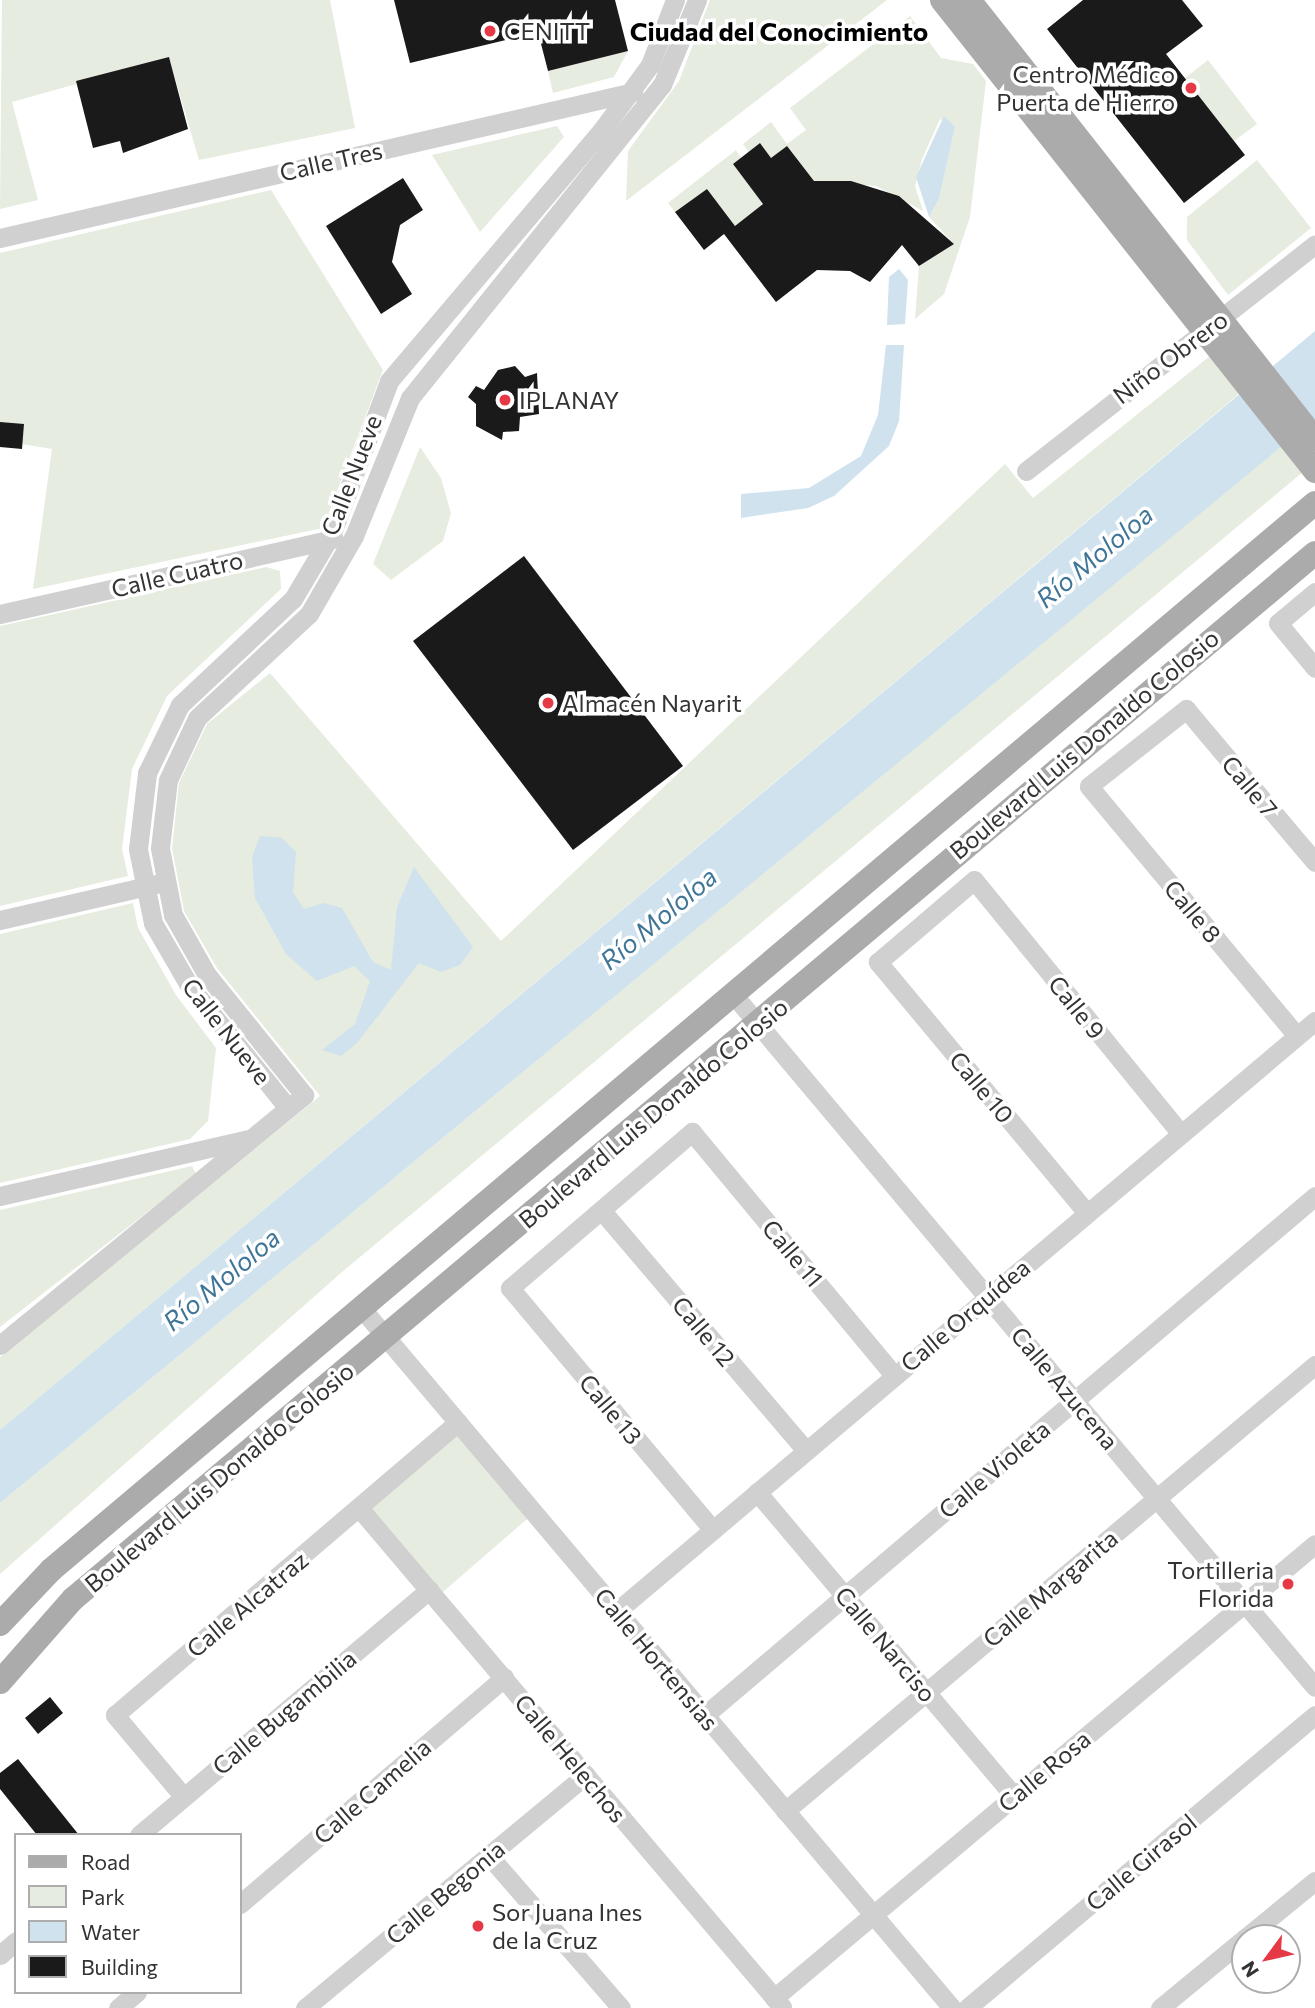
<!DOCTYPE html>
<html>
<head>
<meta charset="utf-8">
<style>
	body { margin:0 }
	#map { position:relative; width:1315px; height:2008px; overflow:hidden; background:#fff; font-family:Commissioner,sans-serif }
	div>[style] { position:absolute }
	.green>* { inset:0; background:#e6ecdf }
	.water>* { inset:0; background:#cfe2ee }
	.building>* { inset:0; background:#1a1a1a }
	.minor>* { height:19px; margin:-9.5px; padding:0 9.5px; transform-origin:9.5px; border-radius:9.5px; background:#d0d0d0 }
	.major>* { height:24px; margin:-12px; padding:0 12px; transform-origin:12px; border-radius:12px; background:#ababab }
	.dots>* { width:19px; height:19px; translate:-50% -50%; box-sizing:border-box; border:4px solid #fff; border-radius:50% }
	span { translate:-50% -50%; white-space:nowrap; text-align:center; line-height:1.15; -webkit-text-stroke:7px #fff; paint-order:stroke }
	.poi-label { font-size:24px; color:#333 }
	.left { translate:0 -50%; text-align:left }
	.right { translate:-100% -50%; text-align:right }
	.street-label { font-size:24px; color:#333 }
	.neighbourhood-label { font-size:26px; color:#000; font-weight:700 }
	.water-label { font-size:26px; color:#3f7597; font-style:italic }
	.legend { position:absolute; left:14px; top:1833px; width:228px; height:161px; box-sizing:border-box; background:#fff; border:2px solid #adadad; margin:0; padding:9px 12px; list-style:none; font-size:21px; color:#333 }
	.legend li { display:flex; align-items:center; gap:14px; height:35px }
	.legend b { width:35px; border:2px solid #adadad }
	.north { position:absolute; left:1231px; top:1924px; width:70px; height:70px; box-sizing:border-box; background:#fff; border:2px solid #adadad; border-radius:50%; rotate:237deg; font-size:19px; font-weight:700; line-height:28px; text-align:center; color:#333 }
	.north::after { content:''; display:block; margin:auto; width:24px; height:32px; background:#e63946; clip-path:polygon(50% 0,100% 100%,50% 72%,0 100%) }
</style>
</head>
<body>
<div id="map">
	<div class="green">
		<i style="clip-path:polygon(2px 0,330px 0,355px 128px,199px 160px,169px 58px,12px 102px,38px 200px,0 209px)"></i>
		<i style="clip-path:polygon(710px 0,887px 0,626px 201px,628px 151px,679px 81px)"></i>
		<i style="clip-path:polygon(910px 16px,941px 58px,973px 64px,986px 81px,970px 217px,944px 294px,915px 319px,919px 266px,954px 244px,929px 217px,939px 199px,955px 127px,940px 119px,922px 159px,915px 186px,923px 211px,876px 186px,814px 181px,787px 146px,771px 158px,760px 143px,749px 152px,743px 144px,771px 122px,787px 144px,806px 130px,790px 108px)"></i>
		<i style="clip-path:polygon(628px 51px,614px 77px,553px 93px,548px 71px)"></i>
		<i style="clip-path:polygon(1208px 60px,1257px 124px,1234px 141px,1185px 78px)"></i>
		<i style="clip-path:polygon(557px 126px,564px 137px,480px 232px,432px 155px)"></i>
		<i style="clip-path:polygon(736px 150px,741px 158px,733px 164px,763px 204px,735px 226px,707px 189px,675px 212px,668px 203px)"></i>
		<i style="clip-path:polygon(1257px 160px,1311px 228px,1228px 295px,1187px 240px,1187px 217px)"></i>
		<i style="clip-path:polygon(271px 190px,383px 370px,323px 528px,33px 589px,52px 449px,22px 444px,24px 424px,0 427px,0 253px)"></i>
		<i style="clip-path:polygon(1210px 356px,1240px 393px,0 1430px,0 1357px,320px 1096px,217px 968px,184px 911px,172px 848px,179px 783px,207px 724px,270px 673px,501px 941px,1005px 464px,1033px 498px)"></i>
		<i style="clip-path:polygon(1283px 445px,1303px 472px,342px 1272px,0 1574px,0 1503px)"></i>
		<i style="clip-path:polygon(420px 447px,441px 478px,451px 513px,443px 541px,391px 580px,373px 564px)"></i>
		<i style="clip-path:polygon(266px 567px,280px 571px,281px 589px,167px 696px,132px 769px,122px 849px,128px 876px,0 906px,0 626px)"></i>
		<i style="clip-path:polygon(133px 903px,138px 928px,176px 995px,216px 1048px,208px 1121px,190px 1139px,0 1183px,0 934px)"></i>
		<i style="clip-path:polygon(192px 1166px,196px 1174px,0 1327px,0 1210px)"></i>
		<i style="clip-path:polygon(458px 1422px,534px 1513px,436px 1598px,360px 1509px)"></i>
	</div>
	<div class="water">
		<i style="clip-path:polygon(944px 116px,955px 127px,939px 199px,929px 217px,916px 177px)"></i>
		<i style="clip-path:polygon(899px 269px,908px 280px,905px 324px,887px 325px,889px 277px)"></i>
		<i style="clip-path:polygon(1315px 331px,1315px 419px,0 1503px,0 1430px)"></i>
		<i style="clip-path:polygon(886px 345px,904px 345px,899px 421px,889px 446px,834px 496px,808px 508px,741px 518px,741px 494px,809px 488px,861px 456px,878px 415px)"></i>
		<i style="clip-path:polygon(260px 836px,282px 838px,296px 852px,293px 892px,304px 909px,323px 903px,342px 908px,373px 962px,391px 970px,397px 907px,414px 867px,473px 947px,460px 965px,441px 972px,419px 963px,357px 1043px,341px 1056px,322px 1050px,355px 1024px,370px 981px,354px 966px,317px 981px,286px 954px,255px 898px,252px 857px)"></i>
	</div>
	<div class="building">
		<i style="clip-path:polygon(394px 0,615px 0,628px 51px,548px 71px,539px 36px,518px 37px,410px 63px)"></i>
		<i style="clip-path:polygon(1083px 0,1182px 0,1203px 26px,1166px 54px,1245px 155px,1184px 203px,1047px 29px)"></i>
		<i style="clip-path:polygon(169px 57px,188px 129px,123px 153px,120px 141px,93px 148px,76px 81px)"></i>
		<i style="clip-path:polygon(760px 143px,771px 158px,787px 146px,814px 181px,851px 181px,899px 196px,954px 244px,919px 266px,902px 245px,870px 282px,850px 271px,817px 270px,776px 302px,724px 234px,704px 250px,675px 212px,707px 189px,735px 226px,763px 204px,733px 164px)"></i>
		<i style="clip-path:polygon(403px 178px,423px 210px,400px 225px,392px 262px,412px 294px,381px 314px,326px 226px)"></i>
		<i style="clip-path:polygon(515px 366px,525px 377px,537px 373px,539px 414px,520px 417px,519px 431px,503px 432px,502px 440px,476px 426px,476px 404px,468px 397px,476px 386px,484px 390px,498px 370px)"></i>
		<i style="clip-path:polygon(0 422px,24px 424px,22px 449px,0 447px)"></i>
		<i style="clip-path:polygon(524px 556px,683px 766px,573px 850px,413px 641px)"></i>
		<i style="clip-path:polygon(50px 1697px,63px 1713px,38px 1734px,25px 1718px)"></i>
		<i style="clip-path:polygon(18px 1759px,79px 1835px,37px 1835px,0 1789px,0 1773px)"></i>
	</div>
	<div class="minor">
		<i style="left:0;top:238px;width:650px;rotate:-12.99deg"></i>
		<i style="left:1026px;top:471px;width:367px;rotate:-38.1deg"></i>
		<i style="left:1315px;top:592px;width:48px;rotate:140deg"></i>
		<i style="left:1278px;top:623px;width:58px;rotate:50.6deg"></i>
		<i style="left:0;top:614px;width:342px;rotate:-12.7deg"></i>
		<i style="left:0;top:920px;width:160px;rotate:-13deg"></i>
		<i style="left:732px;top:993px;width:906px;rotate:49.97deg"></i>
		<i style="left:1297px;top:1036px;width:325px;rotate:-129.8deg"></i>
		<i style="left:1089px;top:786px;width:124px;rotate:-38.4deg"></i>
		<i style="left:1186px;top:709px;width:200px;rotate:49.9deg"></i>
		<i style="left:288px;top:1108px;width:156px;rotate:-129deg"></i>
		<i style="left:190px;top:987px;width:74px;rotate:-120deg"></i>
		<i style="left:153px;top:923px;width:76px;rotate:-101.5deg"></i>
		<i style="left:138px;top:849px;width:77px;rotate:-83.2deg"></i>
		<i style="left:147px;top:773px;width:76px;rotate:-64.1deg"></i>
		<i style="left:180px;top:705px;width:155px;rotate:-43.2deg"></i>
		<i style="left:293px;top:599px;width:77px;rotate:-59.4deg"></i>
		<i style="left:332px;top:533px;width:162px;rotate:-69.4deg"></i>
		<i style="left:389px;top:381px;width:329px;rotate:-49.7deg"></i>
		<i style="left:602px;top:130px;width:81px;rotate:-53.6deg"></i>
		<i style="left:650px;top:65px;width:70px;rotate:-69deg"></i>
		<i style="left:0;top:1196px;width:254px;rotate:-12.9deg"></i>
		<i style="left:602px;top:1211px;width:315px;rotate:49.6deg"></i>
		<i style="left:1087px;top:1213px;width:327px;rotate:-129.8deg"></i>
		<i style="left:878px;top:962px;width:126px;rotate:-40.5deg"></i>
		<i style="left:974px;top:880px;width:328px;rotate:50.8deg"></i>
		<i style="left:363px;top:1310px;width:913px;rotate:49.84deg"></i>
		<i style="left:0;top:1345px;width:394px;rotate:-39.4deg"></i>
		<i style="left:304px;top:1095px;width:154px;rotate:-128.9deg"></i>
		<i style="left:207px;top:975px;width:69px;rotate:-119.5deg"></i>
		<i style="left:173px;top:915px;width:68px;rotate:-101deg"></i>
		<i style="left:160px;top:848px;width:68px;rotate:-83.3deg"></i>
		<i style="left:168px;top:780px;width:68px;rotate:-64.9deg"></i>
		<i style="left:197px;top:718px;width:153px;rotate:-42.9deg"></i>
		<i style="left:309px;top:614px;width:90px;rotate:-60deg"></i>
		<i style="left:354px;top:536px;width:149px;rotate:-67.9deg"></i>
		<i style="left:410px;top:398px;width:402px;rotate:-51.2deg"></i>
		<i style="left:662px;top:85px;width:92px;rotate:-67.6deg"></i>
		<i style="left:757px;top:1492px;width:398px;rotate:49.8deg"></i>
		<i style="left:360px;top:1509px;width:653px;rotate:49.72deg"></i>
		<i style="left:713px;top:1530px;width:316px;rotate:-130deg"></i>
		<i style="left:510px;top:1288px;width:240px;rotate:-40.6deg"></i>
		<i style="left:692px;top:1132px;width:316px;rotate:50.3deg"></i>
		<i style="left:617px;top:1611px;width:914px;rotate:-40.21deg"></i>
		<i style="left:705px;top:1715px;width:801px;rotate:-40.39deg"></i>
		<i style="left:183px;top:1796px;width:106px;rotate:-130deg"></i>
		<i style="left:115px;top:1715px;width:451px;rotate:-40.5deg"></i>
		<i style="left:785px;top:1811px;width:693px;rotate:-40.08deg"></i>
		<i style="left:139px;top:1835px;width:380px;rotate:-40.2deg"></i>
		<i style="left:489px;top:1856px;width:201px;rotate:49deg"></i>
		<i style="left:240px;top:1904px;width:348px;rotate:-40.6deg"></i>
		<i style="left:1245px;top:1938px;width:90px;rotate:-39.2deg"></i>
		<i style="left:0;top:1955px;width:21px;rotate:-41deg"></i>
		<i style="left:774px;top:1998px;width:706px;rotate:-40deg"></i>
		<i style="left:118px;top:2008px;width:25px;rotate:-40deg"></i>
		<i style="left:305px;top:2008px;width:365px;rotate:-39.7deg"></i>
		<i style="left:967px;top:2008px;width:455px;rotate:-40.1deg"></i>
		<i style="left:1160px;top:2008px;width:110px;rotate:-39.5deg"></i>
	</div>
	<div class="major">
		<i style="left:942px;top:0;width:601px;rotate:51.62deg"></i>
		<i style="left:969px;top:0;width:559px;rotate:51.76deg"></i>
		<i style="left:0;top:1624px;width:74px;rotate:-46.6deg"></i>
		<i style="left:51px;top:1570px;width:1654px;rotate:-40.17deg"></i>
		<i style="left:0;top:1682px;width:111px;rotate:-48.7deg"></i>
		<i style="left:73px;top:1599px;width:1624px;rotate:-40.1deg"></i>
	</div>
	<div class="dots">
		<i style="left:490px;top:31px;background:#e63946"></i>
		<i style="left:1191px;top:88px;background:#e63946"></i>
		<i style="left:505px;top:400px;background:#e63946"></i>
		<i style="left:548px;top:703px;background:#e63946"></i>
		<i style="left:1288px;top:1584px;background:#e63946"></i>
		<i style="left:478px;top:1926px;background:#e63946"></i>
	</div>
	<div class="poi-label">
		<span class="left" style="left:504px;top:31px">CENITT</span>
		<span class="right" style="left:1175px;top:88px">Centro Médico<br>Puerta de Hierro</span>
		<span class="left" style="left:519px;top:400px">IPLANAY</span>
		<span class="left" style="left:562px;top:703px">Almacén Nayarit</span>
		<span class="right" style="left:1274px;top:1584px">Tortilleria<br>Florida</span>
		<span class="left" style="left:492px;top:1926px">Sor Juana Ines<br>de la Cruz</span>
	</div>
	<div class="street-label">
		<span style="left:331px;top:161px;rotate:-13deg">Calle Tres</span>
		<span style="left:1170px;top:357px;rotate:-37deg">Niño Obrero</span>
		<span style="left:351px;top:475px;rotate:-69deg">Calle Nueve</span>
		<span style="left:177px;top:574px;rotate:-13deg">Calle Cuatro</span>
		<span style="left:1084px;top:744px;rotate:-40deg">Boulevard Luis Donaldo Colosio</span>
		<span style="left:1250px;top:786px;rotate:50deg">Calle 7</span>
		<span style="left:1193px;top:911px;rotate:50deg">Calle 8</span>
		<span style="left:1077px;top:1007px;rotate:51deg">Calle 9</span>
		<span style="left:227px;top:1031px;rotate:52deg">Calle Nueve</span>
		<span style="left:982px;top:1087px;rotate:50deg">Calle 10</span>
		<span style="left:653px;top:1113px;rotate:-40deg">Boulevard Luis Donaldo Colosio</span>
		<span style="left:793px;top:1253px;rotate:50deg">Calle 11</span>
		<span style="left:965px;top:1315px;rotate:-40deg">Calle Orquídea</span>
		<span style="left:704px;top:1331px;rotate:50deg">Calle 12</span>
		<span style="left:1065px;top:1388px;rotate:50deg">Calle Azucena</span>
		<span style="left:611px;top:1409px;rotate:50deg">Calle 13</span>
		<span style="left:994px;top:1469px;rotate:-40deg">Calle Violeta</span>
		<span style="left:219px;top:1477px;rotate:-40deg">Boulevard Luis Donaldo Colosio</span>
		<span style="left:1050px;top:1588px;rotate:-40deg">Calle Margarita</span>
		<span style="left:247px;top:1604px;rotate:-40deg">Calle Alcatraz</span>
		<span style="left:886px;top:1644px;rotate:50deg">Calle Narciso</span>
		<span style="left:657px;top:1659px;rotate:50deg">Calle Hortensias</span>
		<span style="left:284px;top:1712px;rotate:-40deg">Calle Bugambilia</span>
		<span style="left:571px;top:1758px;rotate:50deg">Calle Helechos</span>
		<span style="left:1044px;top:1771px;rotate:-40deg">Calle Rosa</span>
		<span style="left:372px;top:1791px;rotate:-41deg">Calle Camelia</span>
		<span style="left:1141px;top:1862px;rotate:-40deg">Calle Girasol</span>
		<span style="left:445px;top:1892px;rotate:-40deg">Calle Begonia</span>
	</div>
	<div class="neighbourhood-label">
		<span style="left:779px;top:31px">Ciudad del Conocimiento</span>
	</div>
	<div class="water-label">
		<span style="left:1094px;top:556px;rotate:-40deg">Río Mololoa</span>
		<span style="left:658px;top:918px;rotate:-40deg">Río Mololoa</span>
		<span style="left:221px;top:1279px;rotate:-40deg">Río Mololoa</span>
	</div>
	<ul class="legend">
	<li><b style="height:9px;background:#ababab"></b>Road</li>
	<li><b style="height:19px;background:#e6ecdf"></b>Park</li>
	<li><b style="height:19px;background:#cfe2ee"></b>Water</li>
	<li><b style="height:19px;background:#1a1a1a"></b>Building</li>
	</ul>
	<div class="north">N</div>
</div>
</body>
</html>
